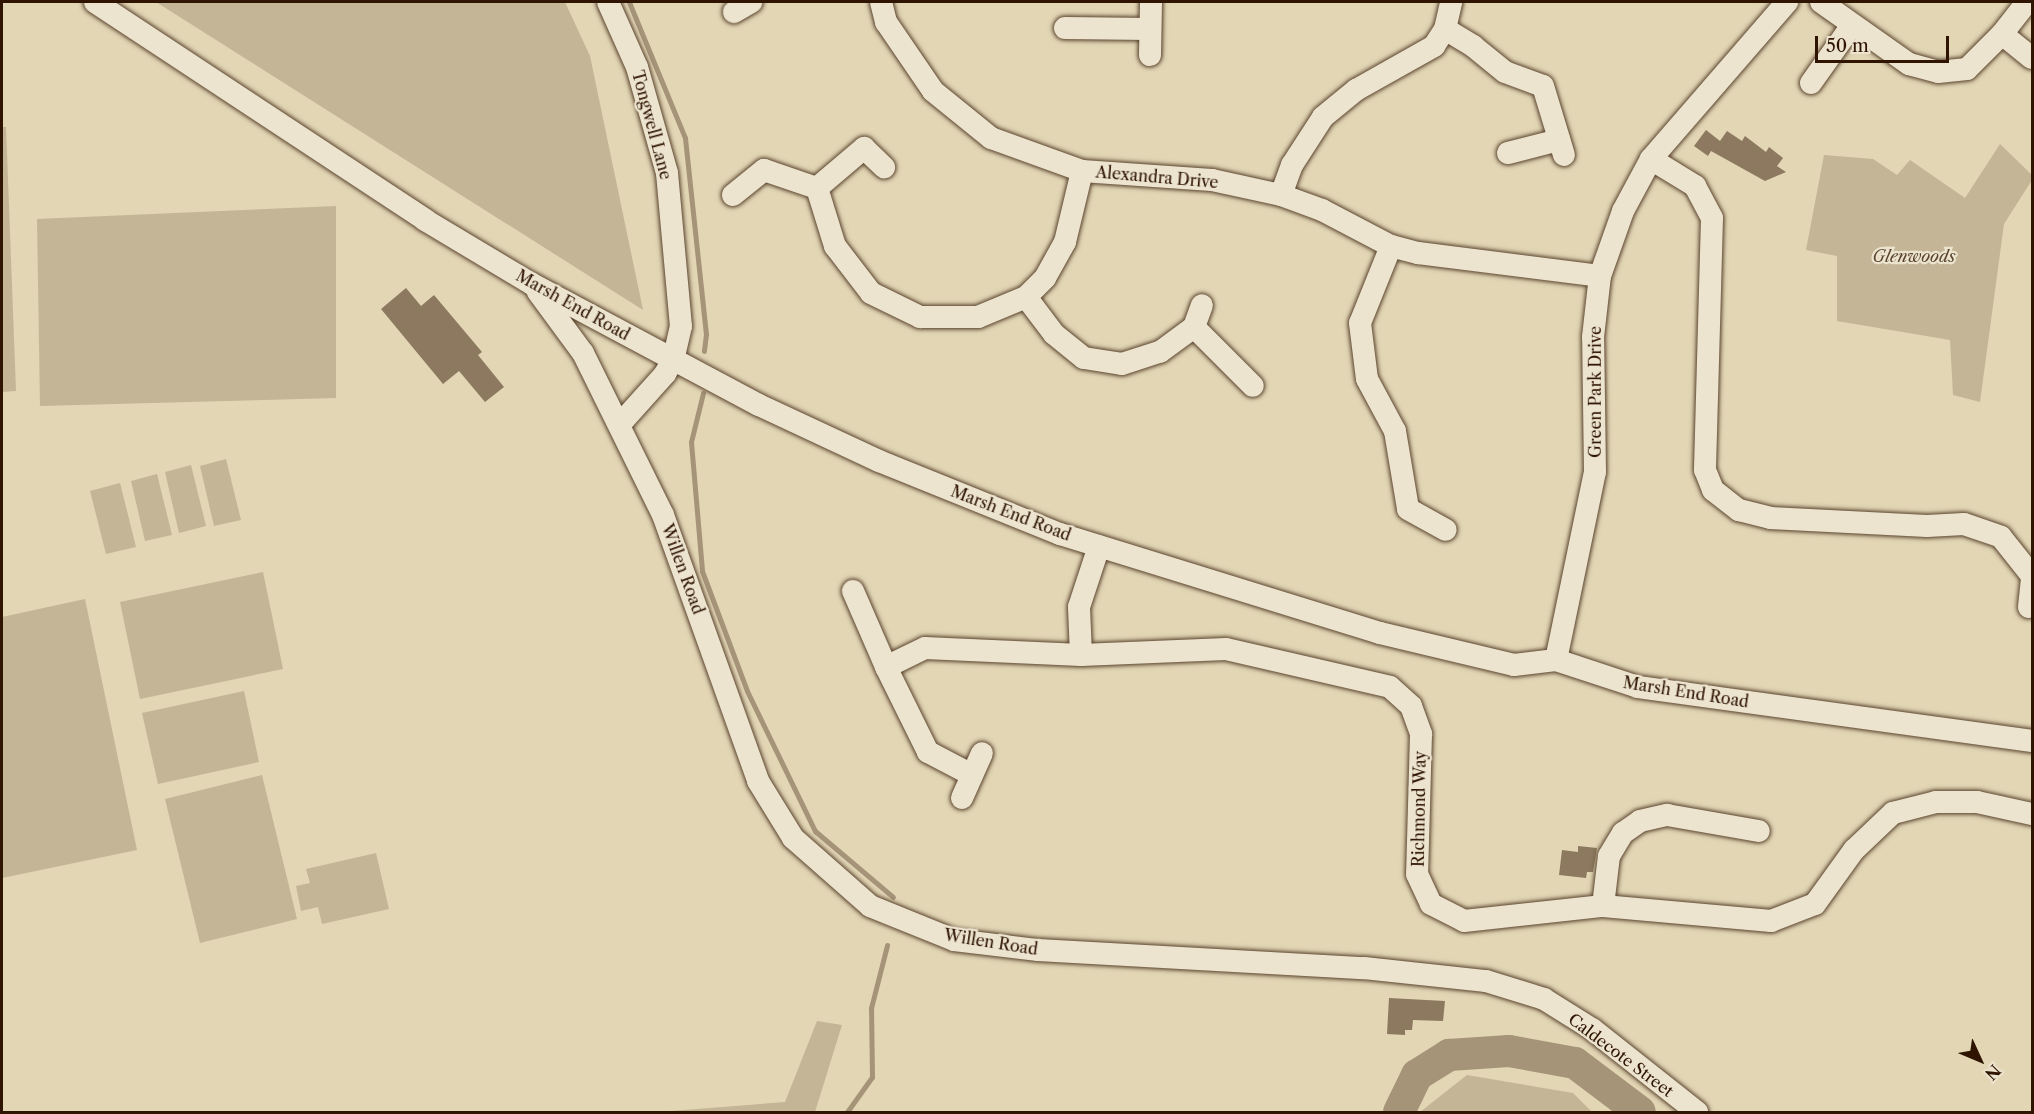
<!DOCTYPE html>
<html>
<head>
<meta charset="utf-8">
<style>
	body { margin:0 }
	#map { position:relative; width:2034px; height:1114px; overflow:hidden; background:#e2d6b5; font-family:"Libre Caslon Text",serif }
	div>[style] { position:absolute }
	.green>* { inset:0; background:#c3b596 }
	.stream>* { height:5px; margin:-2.5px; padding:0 2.5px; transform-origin:2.5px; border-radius:2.5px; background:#a59478 }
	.river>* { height:32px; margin:-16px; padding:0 16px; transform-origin:16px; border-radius:16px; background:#a59478 }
	.building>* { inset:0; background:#8c795f }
	.roads { filter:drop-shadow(0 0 2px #5b442e) drop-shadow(0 0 2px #5b442e) }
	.minor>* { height:22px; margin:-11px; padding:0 11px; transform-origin:11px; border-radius:11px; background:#ece4cf }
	span { translate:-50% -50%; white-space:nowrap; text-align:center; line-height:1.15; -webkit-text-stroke:4.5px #ece4cf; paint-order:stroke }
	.street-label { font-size:16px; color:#2e1401 }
	.park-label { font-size:16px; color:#5b442e; font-style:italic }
	.frame { position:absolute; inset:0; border:3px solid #2e1401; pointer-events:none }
	.north { position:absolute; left:1950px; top:1030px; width:60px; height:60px; -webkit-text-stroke:4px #ece4cf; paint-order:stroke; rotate:134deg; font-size:16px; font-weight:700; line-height:24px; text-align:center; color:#2e1401 }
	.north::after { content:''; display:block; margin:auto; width:21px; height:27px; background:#2e1401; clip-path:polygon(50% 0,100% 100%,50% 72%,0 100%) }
	.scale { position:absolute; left:1815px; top:36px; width:134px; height:27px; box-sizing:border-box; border:3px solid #2e1401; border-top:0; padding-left:8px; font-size:18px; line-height:21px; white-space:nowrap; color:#2e1401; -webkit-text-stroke:4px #ece4cf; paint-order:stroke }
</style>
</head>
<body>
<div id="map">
	<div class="green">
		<i style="clip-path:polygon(156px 2px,565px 2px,590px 56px,643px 310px)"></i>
		<i style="clip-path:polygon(2px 127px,6px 127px,16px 391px,2px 392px)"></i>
		<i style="clip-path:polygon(2000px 144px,2032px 175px,2032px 180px,2004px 224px,1980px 402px,1953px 395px,1950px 340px,1837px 321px,1837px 256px,1806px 250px,1824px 155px,1873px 159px,1897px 175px,1910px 160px,1965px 198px)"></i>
		<i style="clip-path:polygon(336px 206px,336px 398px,40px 406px,37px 219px)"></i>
		<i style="clip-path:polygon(226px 459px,241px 520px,214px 526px,200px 466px)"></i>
		<i style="clip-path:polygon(191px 465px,206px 526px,179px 533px,165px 472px)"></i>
		<i style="clip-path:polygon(157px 474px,172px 535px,145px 541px,131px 481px)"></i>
		<i style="clip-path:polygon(120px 483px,136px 547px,106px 554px,90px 491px)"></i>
		<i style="clip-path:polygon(263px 572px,283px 669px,140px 699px,120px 602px)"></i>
		<i style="clip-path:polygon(85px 599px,137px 850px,2px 878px,2px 617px)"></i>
		<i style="clip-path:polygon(244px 691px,259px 762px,158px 784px,142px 713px)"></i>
		<i style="clip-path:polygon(262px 775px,297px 919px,200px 943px,165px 799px)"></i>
		<i style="clip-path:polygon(376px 853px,389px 909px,322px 924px,318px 907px,301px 911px,296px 886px,310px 883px,306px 869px)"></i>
		<i style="clip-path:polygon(817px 1021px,842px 1025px,815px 1112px,658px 1112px,785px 1102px)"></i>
		<i style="clip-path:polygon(1467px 1075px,1573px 1093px,1592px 1112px,1420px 1112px)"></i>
	</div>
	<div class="stream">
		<i style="left:629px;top:2px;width:147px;rotate:67.6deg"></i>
		<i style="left:685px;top:138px;width:197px;rotate:83.9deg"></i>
		<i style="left:706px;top:334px;width:17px;rotate:97deg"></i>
		<i style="left:703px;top:393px;width:50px;rotate:103.8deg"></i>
		<i style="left:691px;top:442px;width:129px;rotate:85.1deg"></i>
		<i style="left:702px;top:571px;width:128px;rotate:69.4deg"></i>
		<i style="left:747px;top:691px;width:156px;rotate:64.1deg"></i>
		<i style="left:815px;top:831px;width:102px;rotate:40.2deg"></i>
		<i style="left:847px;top:1112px;width:43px;rotate:-54.5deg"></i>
		<i style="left:872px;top:1077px;width:69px;rotate:-90.8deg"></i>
		<i style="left:871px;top:1008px;width:65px;rotate:-75.7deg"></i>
	</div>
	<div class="river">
		<i style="left:1399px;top:1112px;width:41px;rotate:-64.1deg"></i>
		<i style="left:1417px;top:1075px;width:38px;rotate:-32deg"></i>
		<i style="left:1449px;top:1055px;width:60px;rotate:-3.8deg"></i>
		<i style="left:1509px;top:1051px;width:67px;rotate:10.3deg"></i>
		<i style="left:1575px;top:1063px;width:81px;rotate:37deg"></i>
	</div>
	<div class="building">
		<i style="clip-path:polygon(1706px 130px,1720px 141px,1727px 131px,1742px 141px,1745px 136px,1766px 152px,1769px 147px,1783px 158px,1777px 166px,1786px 172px,1765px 181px,1711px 151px,1708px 156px,1694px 146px)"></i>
		<i style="clip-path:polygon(406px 288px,421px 306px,434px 295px,482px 352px,478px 355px,504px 387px,485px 402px,459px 371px,443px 384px,381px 309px)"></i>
		<i style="clip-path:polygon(1578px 846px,1597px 848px,1593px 872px,1587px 872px,1586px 878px,1559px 875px,1562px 850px,1578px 852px)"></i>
		<i style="clip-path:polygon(1389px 998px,1445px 1001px,1443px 1021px,1413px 1020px,1412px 1030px,1405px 1030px,1405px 1035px,1387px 1034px)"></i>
	</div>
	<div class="roads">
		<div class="minor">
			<i style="left:95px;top:2px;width:396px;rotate:33.4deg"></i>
			<i style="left:425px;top:220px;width:125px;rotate:30.9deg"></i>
			<i style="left:532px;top:284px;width:257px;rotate:28.1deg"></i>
			<i style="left:759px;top:405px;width:132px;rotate:25deg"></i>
			<i style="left:879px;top:461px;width:195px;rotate:22deg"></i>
			<i style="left:1060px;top:534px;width:335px;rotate:17.2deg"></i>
			<i style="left:1380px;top:633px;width:138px;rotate:13.4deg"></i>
			<i style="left:1514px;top:665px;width:42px;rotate:-6.8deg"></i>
			<i style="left:1556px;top:660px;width:86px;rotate:18.2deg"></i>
			<i style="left:1638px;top:687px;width:398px;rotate:7.8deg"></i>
			<i style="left:608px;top:2px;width:71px;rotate:66deg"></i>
			<i style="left:637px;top:67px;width:110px;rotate:74.2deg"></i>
			<i style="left:667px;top:173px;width:154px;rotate:84.8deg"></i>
			<i style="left:681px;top:326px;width:35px;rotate:103deg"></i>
			<i style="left:673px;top:360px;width:16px;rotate:120deg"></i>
			<i style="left:665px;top:374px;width:67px;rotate:132deg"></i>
			<i style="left:881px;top:2px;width:21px;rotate:76deg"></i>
			<i style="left:886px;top:22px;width:83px;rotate:55.7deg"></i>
			<i style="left:933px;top:91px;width:75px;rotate:39deg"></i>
			<i style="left:991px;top:138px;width:97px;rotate:19.9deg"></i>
			<i style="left:1082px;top:171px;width:130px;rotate:4deg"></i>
			<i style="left:1212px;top:180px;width:71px;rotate:12.3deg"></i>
			<i style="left:1281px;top:195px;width:44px;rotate:20.1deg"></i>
			<i style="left:1322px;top:210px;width:78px;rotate:27.6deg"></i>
			<i style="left:1391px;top:246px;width:28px;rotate:15deg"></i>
			<i style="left:1418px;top:253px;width:183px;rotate:7.2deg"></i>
			<i style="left:1821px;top:2px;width:108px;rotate:35.2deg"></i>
			<i style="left:1909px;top:64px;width:30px;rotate:15deg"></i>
			<i style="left:1938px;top:72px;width:29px;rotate:-6deg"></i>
			<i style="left:1967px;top:69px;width:49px;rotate:-45deg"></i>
			<i style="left:2002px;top:34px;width:41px;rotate:-52deg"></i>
			<i style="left:734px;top:12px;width:20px;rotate:-30deg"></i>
			<i style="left:1065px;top:28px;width:84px;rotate:0.7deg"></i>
			<i style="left:1445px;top:29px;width:33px;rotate:31deg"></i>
			<i style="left:1473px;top:46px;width:41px;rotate:39.1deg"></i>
			<i style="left:1505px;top:72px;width:40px;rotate:20.2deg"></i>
			<i style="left:1543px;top:86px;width:72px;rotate:73.1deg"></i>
			<i style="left:2002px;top:34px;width:38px;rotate:39deg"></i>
			<i style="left:1150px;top:55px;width:53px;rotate:-88.9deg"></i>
			<i style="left:1811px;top:83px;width:71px;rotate:-54.7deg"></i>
			<i style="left:1508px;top:153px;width:53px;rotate:-14.3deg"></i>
			<i style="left:1651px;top:159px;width:52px;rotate:31.5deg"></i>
			<i style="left:1695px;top:186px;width:36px;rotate:62deg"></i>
			<i style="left:1712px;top:218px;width:252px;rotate:91.6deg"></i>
			<i style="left:1705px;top:470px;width:22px;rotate:68deg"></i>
			<i style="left:1713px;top:490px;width:33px;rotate:38deg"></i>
			<i style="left:1739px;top:510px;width:32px;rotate:14deg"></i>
			<i style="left:1770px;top:518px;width:157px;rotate:2.9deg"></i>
			<i style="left:1927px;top:526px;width:37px;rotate:-3deg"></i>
			<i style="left:1964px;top:524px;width:39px;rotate:19deg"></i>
			<i style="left:2001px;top:537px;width:50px;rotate:51.5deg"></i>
			<i style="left:817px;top:188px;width:62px;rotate:-40.4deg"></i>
			<i style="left:864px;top:148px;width:28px;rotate:44deg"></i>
			<i style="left:733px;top:195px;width:40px;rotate:-39deg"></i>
			<i style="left:764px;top:170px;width:56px;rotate:18.8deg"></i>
			<i style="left:817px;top:188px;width:61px;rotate:72.8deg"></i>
			<i style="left:835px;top:246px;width:59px;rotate:52.5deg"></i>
			<i style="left:871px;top:293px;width:55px;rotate:26.1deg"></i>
			<i style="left:920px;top:317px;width:58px"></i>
			<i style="left:978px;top:317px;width:52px;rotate:-22.6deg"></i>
			<i style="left:1026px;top:297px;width:27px;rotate:-45deg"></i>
			<i style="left:1045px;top:278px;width:41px;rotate:-60.9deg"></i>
			<i style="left:1065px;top:242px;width:73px;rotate:-76.5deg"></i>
			<i style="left:1281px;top:195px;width:32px;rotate:-70deg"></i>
			<i style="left:1292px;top:165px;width:57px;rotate:-57.1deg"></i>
			<i style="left:1323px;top:117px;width:43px;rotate:-39.3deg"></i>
			<i style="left:1356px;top:90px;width:90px;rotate:-29.4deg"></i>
			<i style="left:1434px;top:46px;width:20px;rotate:-57deg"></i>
			<i style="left:1445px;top:29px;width:28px;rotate:-77deg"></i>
			<i style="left:1391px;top:246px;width:83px;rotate:111.9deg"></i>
			<i style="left:1360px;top:323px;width:56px;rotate:82.9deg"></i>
			<i style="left:1367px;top:379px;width:59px;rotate:61.7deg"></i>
			<i style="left:1395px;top:431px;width:79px;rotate:80.5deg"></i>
			<i style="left:1408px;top:509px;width:43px;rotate:28.9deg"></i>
			<i style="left:538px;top:292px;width:76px;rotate:53.6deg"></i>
			<i style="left:583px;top:353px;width:181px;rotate:63.7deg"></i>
			<i style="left:663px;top:515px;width:282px;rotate:70.3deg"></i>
			<i style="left:758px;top:781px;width:67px;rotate:58.4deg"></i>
			<i style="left:793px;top:838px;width:103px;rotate:41.4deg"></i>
			<i style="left:870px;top:906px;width:91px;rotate:22deg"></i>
			<i style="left:954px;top:940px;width:85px;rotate:6.8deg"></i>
			<i style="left:1038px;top:950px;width:326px;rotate:3.2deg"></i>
			<i style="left:1364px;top:968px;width:123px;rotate:6.1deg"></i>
			<i style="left:1486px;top:981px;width:61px;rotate:17.2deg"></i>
			<i style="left:1544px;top:999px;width:57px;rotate:32deg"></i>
			<i style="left:1592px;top:1029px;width:134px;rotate:38.3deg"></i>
			<i style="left:1026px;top:297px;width:46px;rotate:52.9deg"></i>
			<i style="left:1054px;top:334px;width:38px;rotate:39deg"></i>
			<i style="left:1084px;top:358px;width:38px;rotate:9deg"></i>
			<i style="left:1122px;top:364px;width:40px;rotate:-18deg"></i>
			<i style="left:1160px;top:352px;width:42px;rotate:-36.3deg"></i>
			<i style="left:1194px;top:327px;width:83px;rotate:45deg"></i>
			<i style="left:1194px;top:327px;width:23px;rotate:-70deg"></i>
			<i style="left:853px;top:591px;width:83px;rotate:66.5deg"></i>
			<i style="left:2029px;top:607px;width:29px;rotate:-84deg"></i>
			<i style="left:1081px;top:655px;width:48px;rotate:-92.4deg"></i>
			<i style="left:1079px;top:607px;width:64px;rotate:-71.8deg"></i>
			<i style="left:1556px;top:660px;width:192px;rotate:-78.3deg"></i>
			<i style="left:1595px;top:472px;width:135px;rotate:-90.8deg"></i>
			<i style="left:1593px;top:337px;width:61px;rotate:-83.5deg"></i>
			<i style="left:1600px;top:276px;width:69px;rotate:-70.5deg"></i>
			<i style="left:1623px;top:211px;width:59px;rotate:-61.7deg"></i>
			<i style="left:1651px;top:159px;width:208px;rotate:-49.1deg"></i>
			<i style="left:972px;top:775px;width:50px;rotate:-152.4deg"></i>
			<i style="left:928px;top:752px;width:95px;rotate:-116.3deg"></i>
			<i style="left:886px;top:667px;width:43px;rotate:-26deg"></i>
			<i style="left:925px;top:648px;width:156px;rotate:2.6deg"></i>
			<i style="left:1081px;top:655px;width:145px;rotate:-2.4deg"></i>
			<i style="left:1226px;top:649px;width:168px;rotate:13deg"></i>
			<i style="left:1390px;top:687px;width:28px;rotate:42deg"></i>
			<i style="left:1411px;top:706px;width:30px;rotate:70deg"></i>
			<i style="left:1421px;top:734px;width:140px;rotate:91.6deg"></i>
			<i style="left:1417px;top:874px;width:33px;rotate:65deg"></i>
			<i style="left:1431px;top:904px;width:37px;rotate:27deg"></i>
			<i style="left:1464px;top:921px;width:140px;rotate:-6.2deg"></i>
			<i style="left:1603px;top:906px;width:169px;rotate:5.1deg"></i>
			<i style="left:1771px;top:921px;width:47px;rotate:-21.1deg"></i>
			<i style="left:1815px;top:904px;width:67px;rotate:-54.2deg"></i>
			<i style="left:1854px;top:850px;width:54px;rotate:-43.5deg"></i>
			<i style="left:1893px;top:813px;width:44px;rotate:-14.3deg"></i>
			<i style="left:1936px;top:802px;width:41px"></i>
			<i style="left:1977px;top:802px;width:56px;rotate:12.3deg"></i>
			<i style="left:962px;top:798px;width:49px;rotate:-66deg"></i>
			<i style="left:1603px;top:906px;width:50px;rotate:-83.2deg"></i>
			<i style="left:1609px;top:856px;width:27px;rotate:-59deg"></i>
			<i style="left:1623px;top:833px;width:21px;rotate:-35deg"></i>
			<i style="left:1640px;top:821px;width:28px;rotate:-13deg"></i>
			<i style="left:1667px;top:815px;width:93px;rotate:9.9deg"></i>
		</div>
	</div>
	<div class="street-label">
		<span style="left:652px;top:125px;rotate:75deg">Tongwell Lane</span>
		<span style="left:1157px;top:177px;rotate:5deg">Alexandra Drive</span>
		<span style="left:573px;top:305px;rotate:29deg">Marsh End Road</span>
		<span style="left:1595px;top:392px;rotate:-90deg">Green Park Drive</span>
		<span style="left:1011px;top:513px;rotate:21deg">Marsh End Road</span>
		<span style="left:683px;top:569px;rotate:70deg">Willen Road</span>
		<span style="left:1686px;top:692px;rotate:9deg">Marsh End Road</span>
		<span style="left:1419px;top:809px;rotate:-89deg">Richmond Way</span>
		<span style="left:991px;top:942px;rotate:9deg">Willen Road</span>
		<span style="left:1621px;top:1055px;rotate:37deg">Caldecote Street</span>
	</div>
	<div class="park-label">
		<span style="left:1914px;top:256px">Glenwoods</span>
	</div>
	<div class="frame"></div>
	<div class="north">N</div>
	<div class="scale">50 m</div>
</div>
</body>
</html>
